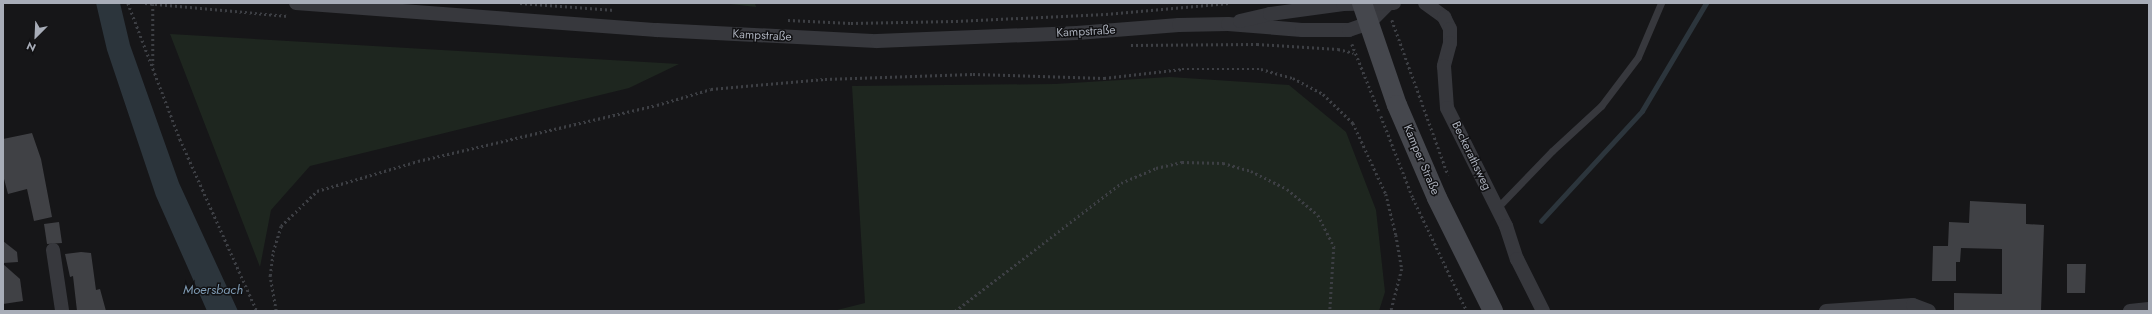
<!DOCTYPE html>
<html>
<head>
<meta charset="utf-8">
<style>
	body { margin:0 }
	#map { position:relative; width:2152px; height:314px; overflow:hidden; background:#161618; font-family:Jost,sans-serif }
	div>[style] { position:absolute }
	.green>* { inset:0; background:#1e261f }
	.water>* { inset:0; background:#2c353c }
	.stream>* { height:4.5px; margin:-2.25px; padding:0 2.25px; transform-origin:2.25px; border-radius:2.25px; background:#2c353c }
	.building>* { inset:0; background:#404145 }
	.path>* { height:2.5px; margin-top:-1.25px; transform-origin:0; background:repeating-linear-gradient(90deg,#3d3f44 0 2px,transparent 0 5px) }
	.lane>* { height:7px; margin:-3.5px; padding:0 3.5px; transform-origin:3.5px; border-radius:3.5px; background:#37383d }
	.street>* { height:14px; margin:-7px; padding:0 7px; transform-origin:7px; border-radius:7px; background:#37383d }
	.secondary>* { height:20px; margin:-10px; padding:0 10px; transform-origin:10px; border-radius:10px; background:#45474d }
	span { translate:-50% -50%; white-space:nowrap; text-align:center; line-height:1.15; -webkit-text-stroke:3px #111113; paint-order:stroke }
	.street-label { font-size:12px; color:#a8adb8 }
	.water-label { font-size:13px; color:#7f9bb3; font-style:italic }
	.frame { position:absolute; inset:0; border:4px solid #a8adb8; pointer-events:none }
	.north { position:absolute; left:16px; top:16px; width:40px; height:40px; -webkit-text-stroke:3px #111113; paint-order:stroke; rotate:204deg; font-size:11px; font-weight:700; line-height:16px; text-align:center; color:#a8adb8 }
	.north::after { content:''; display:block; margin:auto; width:14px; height:18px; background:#a8adb8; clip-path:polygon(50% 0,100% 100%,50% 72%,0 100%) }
</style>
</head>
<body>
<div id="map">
	<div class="green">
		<i style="clip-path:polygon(722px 3px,755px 3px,756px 7px)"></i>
		<i style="clip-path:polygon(170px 34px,679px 64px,629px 88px,310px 166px,271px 210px,260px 267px)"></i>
		<i style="clip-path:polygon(1170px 77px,1289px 85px,1346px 132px,1376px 210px,1385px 292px,1379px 311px,833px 311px,865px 303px,852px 86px,1055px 84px)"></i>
	</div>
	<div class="water">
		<i style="clip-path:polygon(96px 3px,120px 3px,130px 45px,179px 183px,238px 311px,207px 311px,156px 196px,107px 50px)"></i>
	</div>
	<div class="stream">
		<i style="left:1541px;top:221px;width:149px;rotate:-47.4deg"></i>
		<i style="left:1642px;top:111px;width:126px;rotate:-59.3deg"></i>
	</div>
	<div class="building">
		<i style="clip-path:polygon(32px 133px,41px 159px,52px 217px,34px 221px,27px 189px,8px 194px,3px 175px,3px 139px)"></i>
		<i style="clip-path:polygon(1970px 201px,2026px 204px,2026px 224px,2044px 225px,2041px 311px,1954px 311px,1954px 293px,2002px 294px,2002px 249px,1961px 248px,1960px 262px,1956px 262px,1956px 281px,1932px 281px,1933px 246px,1948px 246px,1949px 222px,1969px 223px)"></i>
		<i style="clip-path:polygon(59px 222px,62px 243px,47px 244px,44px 224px)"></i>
		<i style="clip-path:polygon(3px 241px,17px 252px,18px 262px,3px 263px)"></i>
		<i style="clip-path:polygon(81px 252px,91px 253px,96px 290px,100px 289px,106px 311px,77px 311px,73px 276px,70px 277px,65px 254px)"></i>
		<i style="clip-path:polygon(3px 264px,20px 279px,23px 301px,3px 304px)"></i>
		<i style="clip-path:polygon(2067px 264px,2086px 264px,2085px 293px,2067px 293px)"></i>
	</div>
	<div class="path">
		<i style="left:128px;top:3px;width:146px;rotate:69.1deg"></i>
		<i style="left:180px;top:139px;width:188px;rotate:65.9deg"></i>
		<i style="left:145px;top:3px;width:144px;rotate:5.2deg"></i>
		<i style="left:520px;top:3px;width:95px;rotate:4.2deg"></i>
		<i style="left:153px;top:4px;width:61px;rotate:90deg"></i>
		<i style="left:788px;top:20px;width:63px;rotate:2.7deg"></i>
		<i style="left:851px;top:23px;width:105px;rotate:-1.1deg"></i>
		<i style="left:956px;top:21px;width:150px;rotate:-2.7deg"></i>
		<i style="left:1106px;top:14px;width:124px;rotate:-5.1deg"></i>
		<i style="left:1392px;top:20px;width:165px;rotate:70.1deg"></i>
		<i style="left:1352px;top:44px;width:72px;rotate:68.1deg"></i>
		<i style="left:1131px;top:45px;width:126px;rotate:-0.5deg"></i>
		<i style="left:1257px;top:44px;width:81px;rotate:3.5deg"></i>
		<i style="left:1338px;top:49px;width:16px;rotate:14deg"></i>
		<i style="left:1381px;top:116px;width:88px;rotate:68.7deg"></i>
		<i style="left:1413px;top:198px;width:125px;rotate:64.5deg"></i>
		<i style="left:276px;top:311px;width:36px;rotate:-100deg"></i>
		<i style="left:270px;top:276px;width:24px;rotate:-83deg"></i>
		<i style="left:273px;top:252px;width:27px;rotate:-73deg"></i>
		<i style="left:281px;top:226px;width:50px;rotate:-44.2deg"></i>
		<i style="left:317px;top:191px;width:105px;rotate:-16.5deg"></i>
		<i style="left:418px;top:161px;width:245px;rotate:-13.2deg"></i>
		<i style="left:657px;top:105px;width:56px;rotate:-16.5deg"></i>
		<i style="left:711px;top:89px;width:114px;rotate:-5deg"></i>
		<i style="left:825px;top:79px;width:148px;rotate:-1.9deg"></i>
		<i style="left:973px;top:74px;width:131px;rotate:1.7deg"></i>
		<i style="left:1104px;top:78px;width:79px;rotate:-6.6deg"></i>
		<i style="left:1182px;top:69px;width:79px"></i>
		<i style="left:1261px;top:69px;width:33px;rotate:16deg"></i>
		<i style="left:1293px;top:78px;width:34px;rotate:28deg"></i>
		<i style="left:1323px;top:94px;width:42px;rotate:44deg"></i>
		<i style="left:1353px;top:123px;width:78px;rotate:65.1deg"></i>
		<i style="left:1386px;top:194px;width:42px;rotate:76.3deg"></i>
		<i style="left:1396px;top:235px;width:35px;rotate:80deg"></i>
		<i style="left:1402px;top:269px;width:43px;rotate:104.7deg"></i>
		<i style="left:955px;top:311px;width:210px;rotate:-37.6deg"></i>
		<i style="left:1121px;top:183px;width:38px;rotate:-23deg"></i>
		<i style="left:1156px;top:168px;width:27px;rotate:-13deg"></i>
		<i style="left:1182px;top:162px;width:41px;rotate:1.4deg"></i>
		<i style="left:1223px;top:163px;width:29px;rotate:16deg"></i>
		<i style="left:1251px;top:171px;width:40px;rotate:26.6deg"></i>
		<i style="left:1287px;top:189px;width:40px;rotate:40deg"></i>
		<i style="left:1318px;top:215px;width:36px;rotate:63deg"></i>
		<i style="left:1334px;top:247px;width:64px;rotate:93.6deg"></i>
	</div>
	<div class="lane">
		<i style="left:1497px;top:208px;width:79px;rotate:-46deg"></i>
		<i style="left:1552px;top:151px;width:67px;rotate:-42.6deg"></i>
		<i style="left:1601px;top:106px;width:61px;rotate:-52.9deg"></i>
		<i style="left:1638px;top:57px;width:59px;rotate:-66.9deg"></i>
	</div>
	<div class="street">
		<i style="left:296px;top:3px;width:362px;rotate:4.3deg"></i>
		<i style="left:657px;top:30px;width:220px;rotate:2.9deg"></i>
		<i style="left:877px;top:41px;width:200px;rotate:-2.3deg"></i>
		<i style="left:1077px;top:33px;width:102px;rotate:-4.5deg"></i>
		<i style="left:1179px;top:25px;width:49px;rotate:-1.2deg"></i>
		<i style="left:1228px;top:24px;width:74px;rotate:4.6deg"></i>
		<i style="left:1302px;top:30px;width:47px"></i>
		<i style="left:1349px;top:30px;width:21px;rotate:-19deg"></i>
		<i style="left:1369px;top:23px;width:27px;rotate:-45deg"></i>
		<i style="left:1425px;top:3px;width:24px;rotate:36deg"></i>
		<i style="left:1444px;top:17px;width:13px;rotate:63deg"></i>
		<i style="left:1450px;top:29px;width:14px;rotate:90deg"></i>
		<i style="left:1450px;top:43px;width:24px;rotate:105deg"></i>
		<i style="left:1444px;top:66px;width:42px;rotate:85.9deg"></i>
		<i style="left:1447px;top:108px;width:132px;rotate:63.4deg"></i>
		<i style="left:1506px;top:226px;width:35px;rotate:72deg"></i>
		<i style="left:1517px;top:259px;width:58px;rotate:63.4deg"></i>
		<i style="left:1240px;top:21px;width:31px;rotate:-13deg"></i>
		<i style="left:1270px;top:14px;width:74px;rotate:-7.8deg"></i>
		<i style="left:1343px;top:4px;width:51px;rotate:-1.1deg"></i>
		<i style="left:53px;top:250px;width:61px;rotate:81.5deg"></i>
		<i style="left:1826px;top:311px;width:87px;rotate:-3.9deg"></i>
		<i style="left:1913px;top:305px;width:17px;rotate:21deg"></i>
		<i style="left:2130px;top:311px;width:19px;rotate:-6deg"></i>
	</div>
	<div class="secondary">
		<i style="left:1362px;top:3px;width:108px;rotate:71.1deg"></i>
		<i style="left:1397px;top:105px;width:101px;rotate:66.7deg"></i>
		<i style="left:1437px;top:198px;width:126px;rotate:63.6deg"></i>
	</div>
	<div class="street-label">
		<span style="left:1086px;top:32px;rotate:-3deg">Kampstraße</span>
		<span style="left:762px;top:36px;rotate:3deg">Kampstraße</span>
		<span style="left:1471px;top:156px;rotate:64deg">Beckerathsweg</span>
		<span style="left:1421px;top:160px;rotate:67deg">Kamper Straße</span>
	</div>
	<div class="water-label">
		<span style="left:213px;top:290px">Moersbach</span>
	</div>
	<div class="frame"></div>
	<div class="north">N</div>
</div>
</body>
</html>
